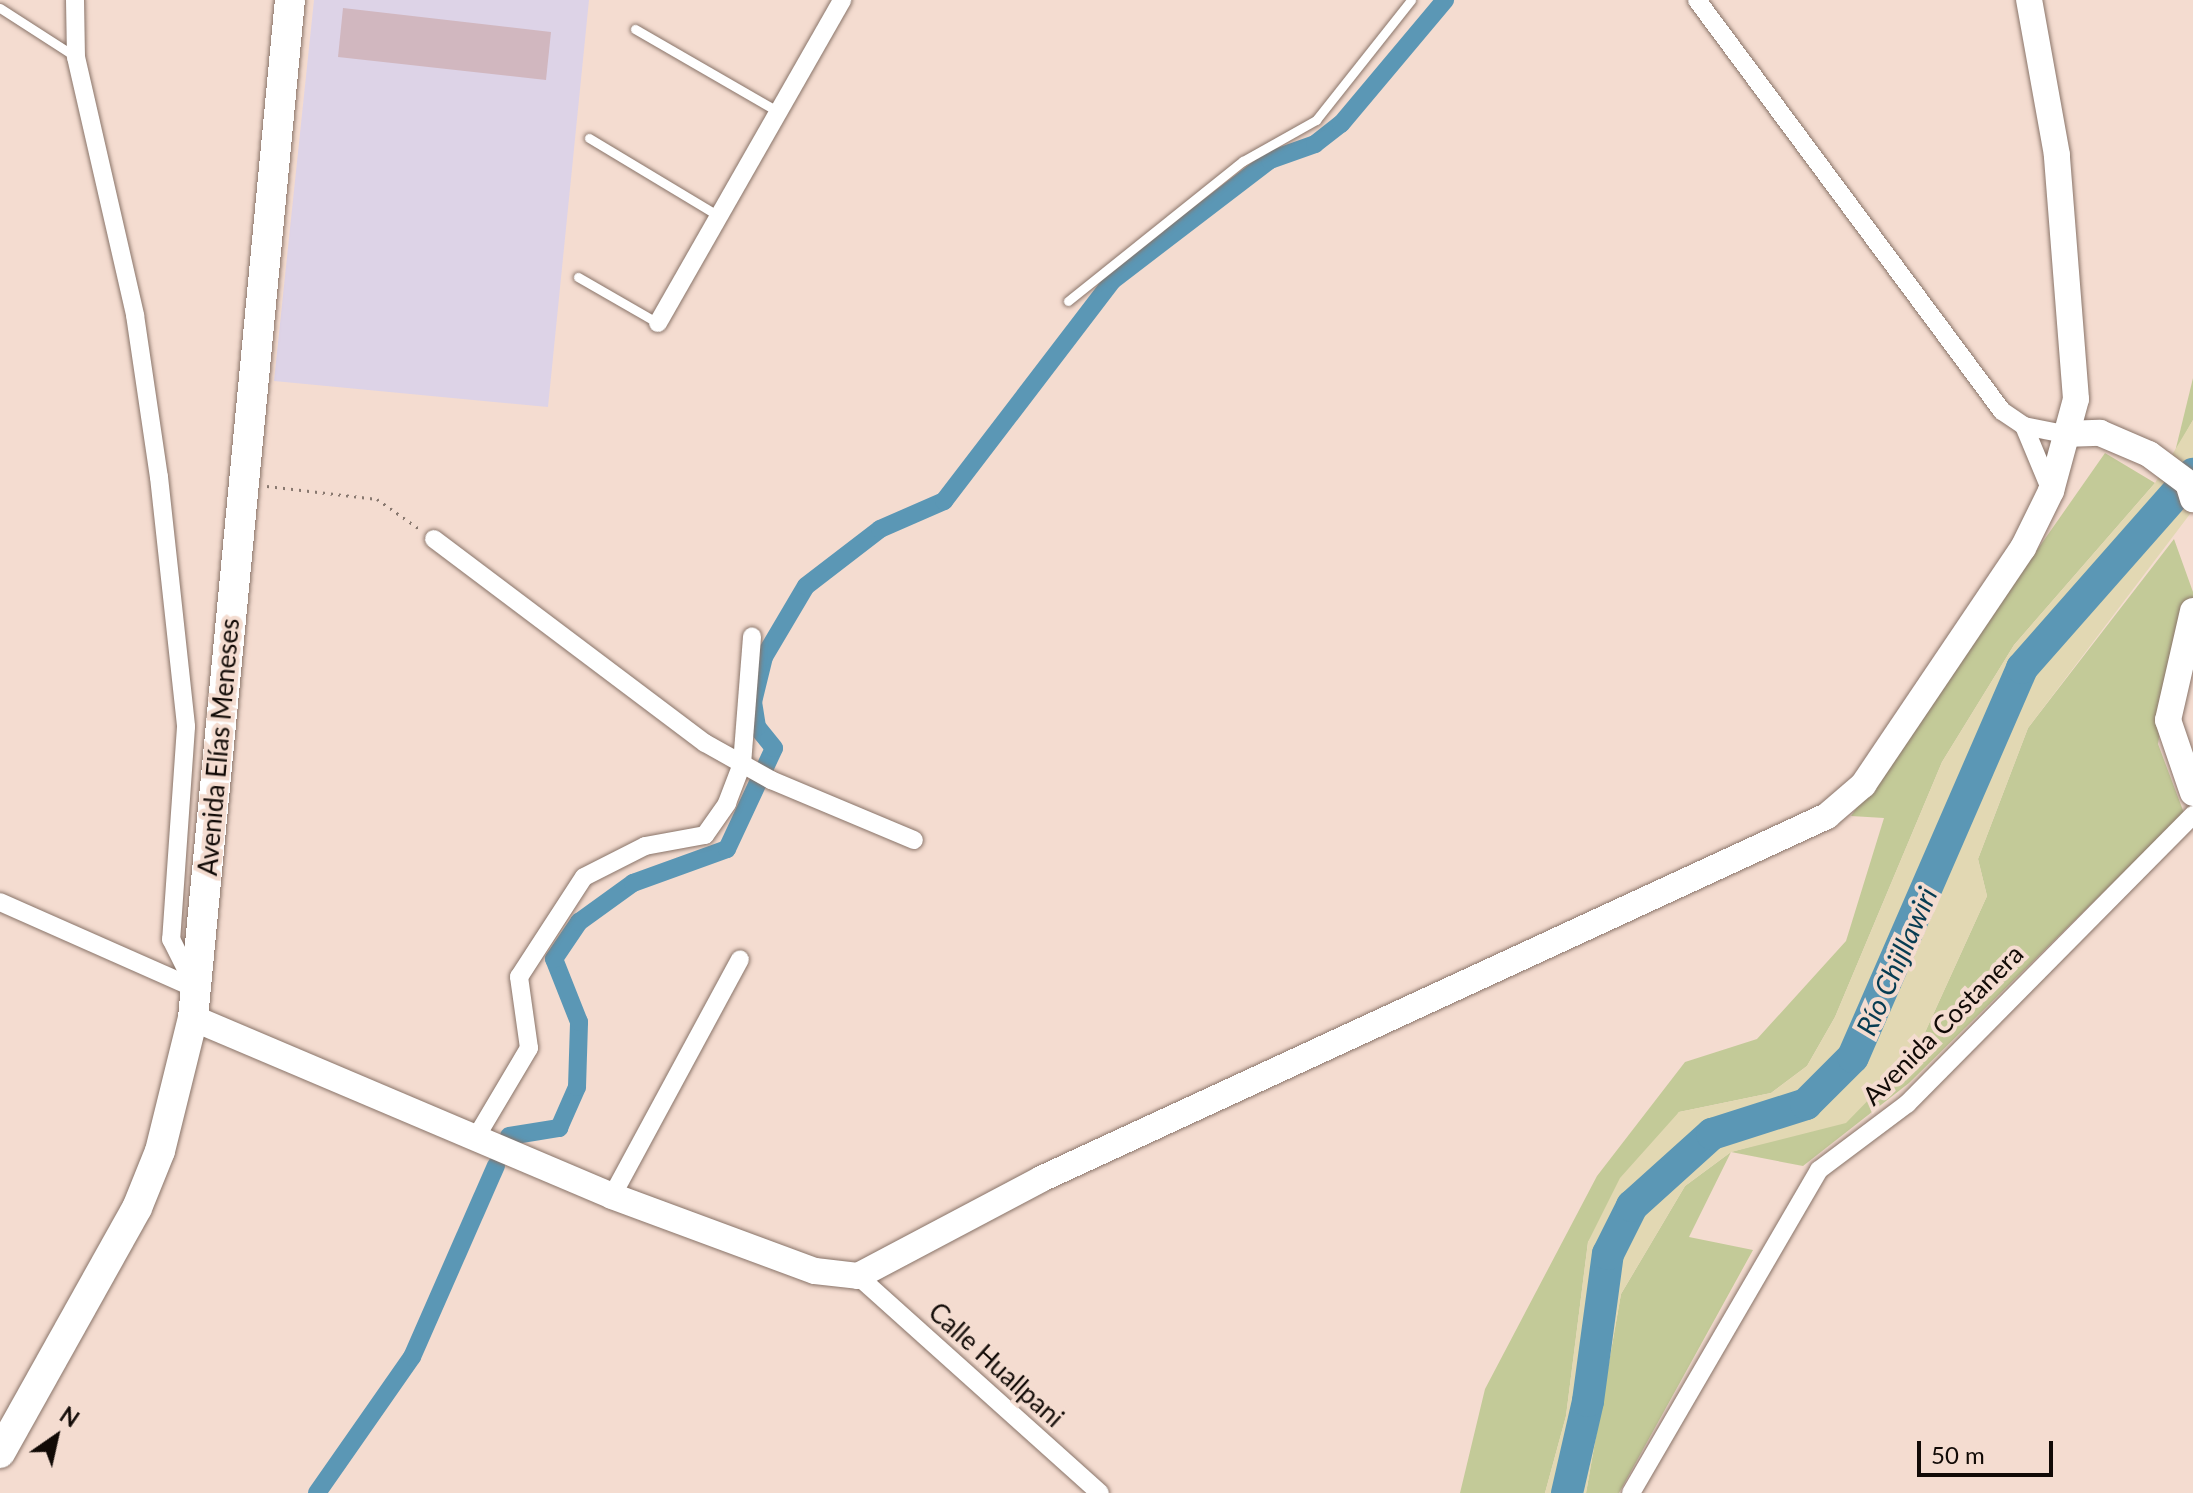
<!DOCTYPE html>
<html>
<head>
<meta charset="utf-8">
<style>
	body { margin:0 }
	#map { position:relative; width:2193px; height:1493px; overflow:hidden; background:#f4dcd0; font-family:Lato,sans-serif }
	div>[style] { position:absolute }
	.education>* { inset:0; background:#ddd3e7 }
	.green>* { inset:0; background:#c3ca98 }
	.sand>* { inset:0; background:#e2d8b3 }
	.canal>* { height:18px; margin:-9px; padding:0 9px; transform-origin:9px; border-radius:9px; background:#5b97b5 }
	.river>* { height:32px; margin:-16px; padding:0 16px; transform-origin:16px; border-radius:16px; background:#5b97b5 }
	.building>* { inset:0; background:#d1b7bf }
	.path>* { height:3px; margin-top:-1.5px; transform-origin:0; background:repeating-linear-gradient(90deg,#88786f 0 2px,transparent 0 8px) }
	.roads { filter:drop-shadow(0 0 2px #897469) drop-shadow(0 0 2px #897469) }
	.lane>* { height:9px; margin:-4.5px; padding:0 4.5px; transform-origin:4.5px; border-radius:4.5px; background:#fff }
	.street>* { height:18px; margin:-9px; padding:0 9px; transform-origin:9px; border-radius:9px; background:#fff }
	.secondary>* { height:26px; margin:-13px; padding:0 13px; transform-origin:13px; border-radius:13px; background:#fff }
	.primary>* { height:30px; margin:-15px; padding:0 15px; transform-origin:15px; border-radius:15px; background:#fff }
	span { translate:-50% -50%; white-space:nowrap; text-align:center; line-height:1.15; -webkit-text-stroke:8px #f4dcd0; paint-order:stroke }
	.street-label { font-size:26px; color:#110a06 }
	.water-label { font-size:28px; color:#073c52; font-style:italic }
	.north { position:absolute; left:16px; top:1397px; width:80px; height:80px; -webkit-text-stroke:6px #f4dcd0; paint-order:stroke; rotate:34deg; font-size:22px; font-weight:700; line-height:32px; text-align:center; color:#110a06 }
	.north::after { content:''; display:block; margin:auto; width:28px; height:36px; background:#110a06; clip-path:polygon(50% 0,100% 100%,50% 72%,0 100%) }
	.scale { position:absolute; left:1917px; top:1441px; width:136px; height:36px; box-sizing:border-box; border:4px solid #110a06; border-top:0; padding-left:10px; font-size:24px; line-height:28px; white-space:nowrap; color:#110a06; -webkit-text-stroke:6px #f4dcd0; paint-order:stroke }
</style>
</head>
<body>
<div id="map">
	<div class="education">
		<i style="clip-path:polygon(314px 0,589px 0,548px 407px,274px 381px)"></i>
	</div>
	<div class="green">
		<i style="clip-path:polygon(2193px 378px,2193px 420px,2175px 452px)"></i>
		<i style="clip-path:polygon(2105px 453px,2155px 483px,2014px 645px,1942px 762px,1835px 1017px,1807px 1066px,1771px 1093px,1679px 1112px,1588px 1242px,1566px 1416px,1545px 1493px,1460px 1493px,1485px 1389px,1597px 1176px,1685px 1062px,1757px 1039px,1846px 941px,1884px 818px,1851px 816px)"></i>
		<i style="clip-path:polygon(2174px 539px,2193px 592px,2193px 619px,2170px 671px,2158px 744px,2184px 813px,1909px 1083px,1803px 1166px,1731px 1152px,1689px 1237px,1753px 1250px,1619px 1493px,1586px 1493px,1621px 1294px,1685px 1186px,1731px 1152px,1767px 1142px,1917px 1050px,1987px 896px,1978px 859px,2028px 728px)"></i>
	</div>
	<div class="sand">
		<i style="clip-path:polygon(2193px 420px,2193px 510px,2028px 728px,1978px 859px,1987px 896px,1917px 1050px,1846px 1123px,1731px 1152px,1685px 1186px,1621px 1294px,1586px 1493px,1545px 1493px,1566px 1416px,1588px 1242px,1620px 1178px,1679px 1112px,1771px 1093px,1807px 1066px,1835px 1017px,1942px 762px,2014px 645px,2155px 483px)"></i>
	</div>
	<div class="canal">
		<i style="left:509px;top:1136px;width:51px;rotate:-9.1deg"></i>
		<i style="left:559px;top:1128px;width:45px;rotate:-66.3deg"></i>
		<i style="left:577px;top:1087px;width:65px;rotate:-88.2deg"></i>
		<i style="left:579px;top:1022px;width:68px;rotate:-111.6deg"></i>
		<i style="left:554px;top:959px;width:45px;rotate:-56deg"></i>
		<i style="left:579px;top:922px;width:67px;rotate:-35.8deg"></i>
		<i style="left:633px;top:883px;width:100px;rotate:-19.9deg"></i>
		<i style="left:727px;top:849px;width:111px;rotate:-65deg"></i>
		<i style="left:774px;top:748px;width:27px;rotate:-129deg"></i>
		<i style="left:757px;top:727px;width:25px;rotate:-99deg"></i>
		<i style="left:753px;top:702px;width:46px;rotate:-76.3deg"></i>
		<i style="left:764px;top:657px;width:82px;rotate:-59.4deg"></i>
		<i style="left:806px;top:586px;width:93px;rotate:-37.6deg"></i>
		<i style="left:880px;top:529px;width:70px;rotate:-23.6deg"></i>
		<i style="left:944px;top:501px;width:278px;rotate:-52.6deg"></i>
		<i style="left:1113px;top:280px;width:198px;rotate:-37.4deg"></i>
		<i style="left:1270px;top:160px;width:48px;rotate:-19.6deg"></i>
		<i style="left:1315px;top:144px;width:33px;rotate:-38deg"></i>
		<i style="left:1341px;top:124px;width:162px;rotate:-50deg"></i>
		<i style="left:317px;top:1493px;width:166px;rotate:-55.1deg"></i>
		<i style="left:412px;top:1357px;width:209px;rotate:-66.3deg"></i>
	</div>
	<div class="river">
		<i style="left:1567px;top:1493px;width:94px;rotate:-77.1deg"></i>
		<i style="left:1588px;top:1401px;width:148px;rotate:-82.3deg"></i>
		<i style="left:1608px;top:1254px;width:54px;rotate:-63.4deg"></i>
		<i style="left:1632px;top:1206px;width:108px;rotate:-42deg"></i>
		<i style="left:1712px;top:1134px;width:99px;rotate:-17.7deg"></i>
		<i style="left:1806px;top:1104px;width:66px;rotate:-45deg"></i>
		<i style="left:1853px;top:1057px;width:424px;rotate:-66.5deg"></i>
		<i style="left:2022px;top:668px;width:259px;rotate:-48.6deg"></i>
	</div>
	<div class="building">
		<i style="clip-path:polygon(343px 8px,551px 32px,546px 80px,338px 57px)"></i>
	</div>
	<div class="path">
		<i style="left:267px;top:486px;width:111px;rotate:6.7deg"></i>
		<i style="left:377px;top:499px;width:54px;rotate:35.2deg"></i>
	</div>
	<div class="roads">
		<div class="lane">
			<i style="left:0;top:8px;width:90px;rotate:32.8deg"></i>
			<i style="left:635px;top:29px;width:166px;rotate:30deg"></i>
			<i style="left:589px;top:138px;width:152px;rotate:31deg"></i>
			<i style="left:578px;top:277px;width:92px;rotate:29.9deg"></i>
			<i style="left:1068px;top:301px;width:224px;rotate:-38.7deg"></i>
			<i style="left:1243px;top:161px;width:84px;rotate:-29.3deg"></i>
			<i style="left:1316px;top:120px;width:153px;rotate:-51.6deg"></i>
		</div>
		<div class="street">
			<i style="left:75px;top:0;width:57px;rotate:89deg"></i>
			<i style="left:76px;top:57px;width:265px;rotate:77.1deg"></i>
			<i style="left:135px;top:315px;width:164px;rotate:81.6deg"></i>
			<i style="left:159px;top:477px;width:251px;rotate:83.8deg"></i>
			<i style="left:186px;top:727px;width:213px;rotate:94deg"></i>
			<i style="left:171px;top:939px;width:49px;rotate:63.4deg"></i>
			<i style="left:1697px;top:0;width:512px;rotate:53.42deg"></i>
			<i style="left:2002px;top:411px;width:27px;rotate:34deg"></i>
			<i style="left:2024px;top:426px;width:41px;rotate:11.3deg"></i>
			<i style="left:658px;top:323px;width:372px;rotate:-60.3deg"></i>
			<i style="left:2024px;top:426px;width:70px;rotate:67.4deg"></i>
			<i style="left:434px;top:539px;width:339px;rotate:37deg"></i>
			<i style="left:705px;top:743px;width:76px;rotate:29.3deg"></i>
			<i style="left:771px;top:780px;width:155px;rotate:22.8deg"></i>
			<i style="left:0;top:902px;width:214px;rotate:23.9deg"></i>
			<i style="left:475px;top:1139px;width:106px;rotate:-59.3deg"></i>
			<i style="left:529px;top:1048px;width:72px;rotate:-98deg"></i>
			<i style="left:519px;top:977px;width:119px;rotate:-57deg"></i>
			<i style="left:584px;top:877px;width:68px;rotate:-26.9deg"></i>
			<i style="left:645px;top:846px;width:61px;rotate:-10.4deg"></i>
			<i style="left:705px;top:835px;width:39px;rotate:-55deg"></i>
			<i style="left:727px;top:803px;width:42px;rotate:-69deg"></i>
			<i style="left:742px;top:764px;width:128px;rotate:-85.5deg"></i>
			<i style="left:612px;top:1196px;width:269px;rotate:-61.6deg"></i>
			<i style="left:858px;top:1276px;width:325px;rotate:41.9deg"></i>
			<i style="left:1631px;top:1493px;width:374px;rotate:-59.8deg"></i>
			<i style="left:1819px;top:1170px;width:110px;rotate:-36.9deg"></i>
			<i style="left:1907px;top:1104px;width:407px;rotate:-45.3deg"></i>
		</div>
		<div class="secondary">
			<i style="left:2064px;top:434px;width:36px;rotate:-2deg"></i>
			<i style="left:2100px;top:433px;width:53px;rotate:23.2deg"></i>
			<i style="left:2149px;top:454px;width:49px;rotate:36.6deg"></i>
			<i style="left:2188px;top:483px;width:17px;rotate:73deg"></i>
			<i style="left:2193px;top:611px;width:112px;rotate:102.9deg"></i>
			<i style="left:2168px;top:720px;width:77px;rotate:71.1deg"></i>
			<i style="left:193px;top:1018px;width:455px;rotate:23deg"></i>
			<i style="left:612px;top:1196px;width:216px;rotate:20.3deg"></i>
			<i style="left:815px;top:1271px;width:43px;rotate:6.6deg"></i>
			<i style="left:858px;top:1276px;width:207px;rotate:-27.9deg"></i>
			<i style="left:1041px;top:1179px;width:866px;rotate:-24.79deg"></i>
			<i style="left:1827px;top:816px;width:48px;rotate:-40.7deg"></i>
			<i style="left:1863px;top:785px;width:286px;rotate:-56deg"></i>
			<i style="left:2023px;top:548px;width:64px;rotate:-63.8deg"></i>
			<i style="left:2051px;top:491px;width:95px;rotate:-74.8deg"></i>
			<i style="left:2076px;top:399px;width:245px;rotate:-94.5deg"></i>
			<i style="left:2057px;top:155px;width:158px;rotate:-100.2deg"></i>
		</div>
		<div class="primary">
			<i style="left:0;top:1453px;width:281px;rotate:-60.8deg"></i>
			<i style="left:137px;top:1208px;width:61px;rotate:-68deg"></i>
			<i style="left:160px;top:1151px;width:137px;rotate:-76.1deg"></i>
			<i style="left:193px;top:1018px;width:1023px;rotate:-84.56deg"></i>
		</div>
	</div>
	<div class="street-label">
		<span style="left:219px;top:747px;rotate:-85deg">Avenida Elías Meneses</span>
		<span style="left:1943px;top:1025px;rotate:-45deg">Avenida Costanera</span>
		<span style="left:996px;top:1365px;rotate:42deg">Calle Huallpani</span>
	</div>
	<div class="water-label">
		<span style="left:1896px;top:961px;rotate:-66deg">Río Chijllawiri</span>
	</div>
	<div class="north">N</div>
	<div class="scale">50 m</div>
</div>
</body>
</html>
